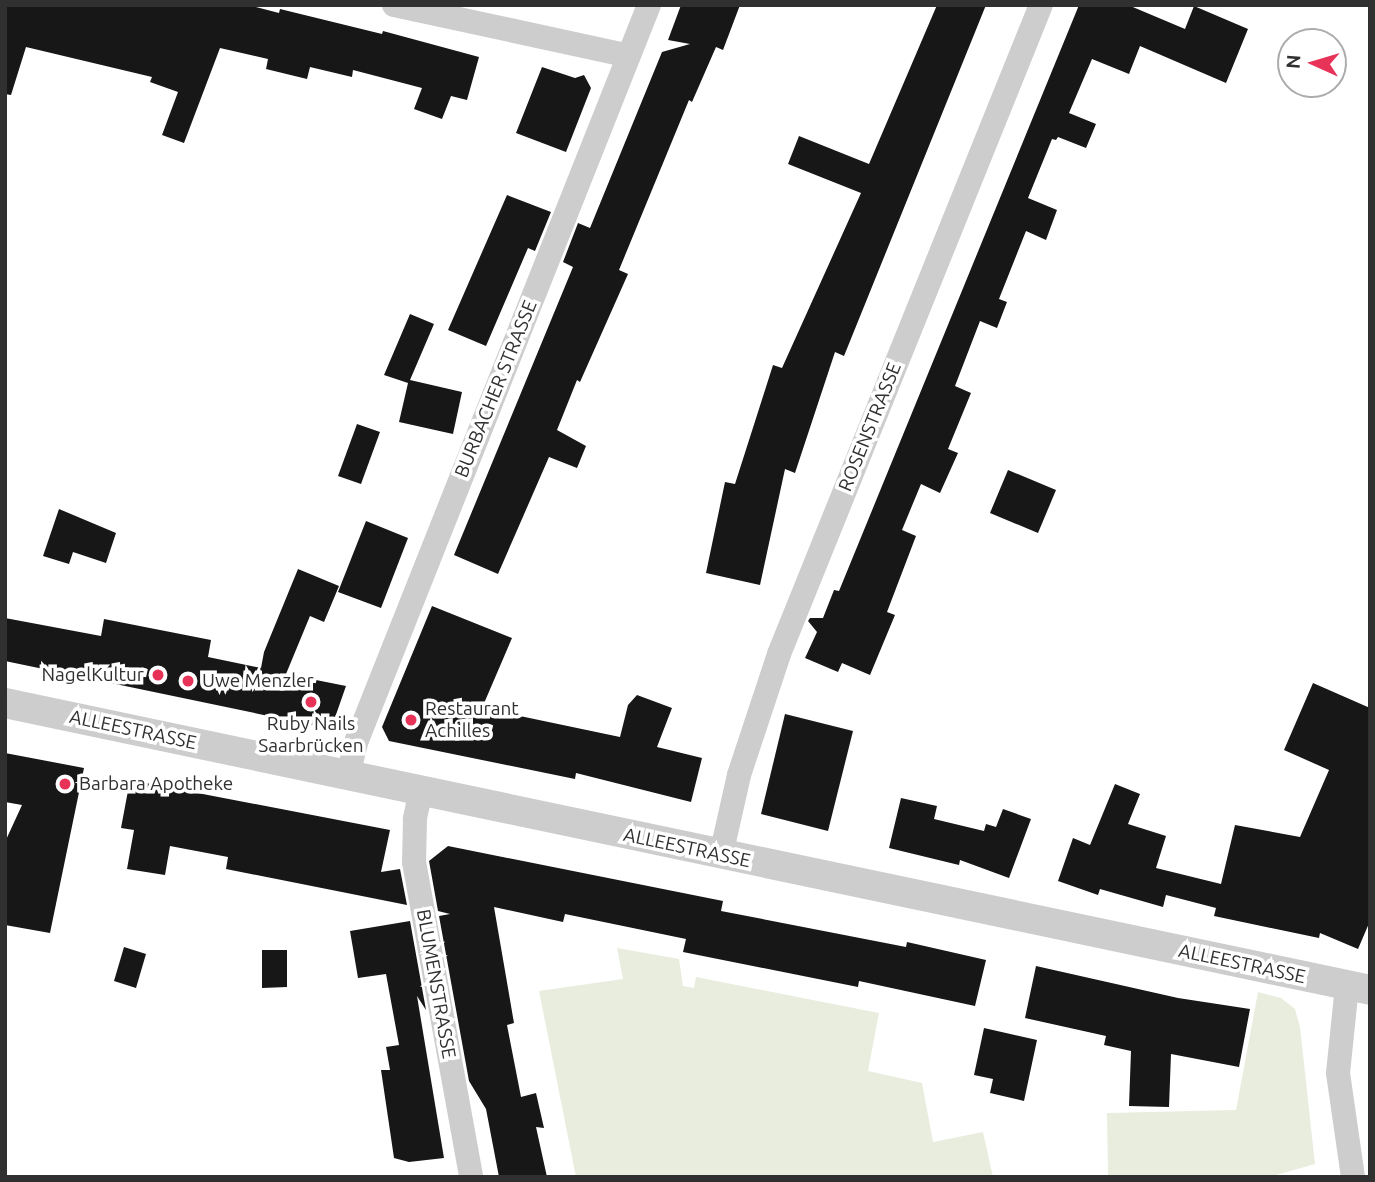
<!DOCTYPE html>
<html>
<head>
<meta charset="utf-8">
<style>
	body { margin:0 }
	#map { position:relative; width:1375px; height:1182px; overflow:hidden; background:#fff; font-family:Ubuntu,sans-serif }
	div>[style] { position:absolute }
	.green>* { inset:0; background:#e8edde }
	.building>* { inset:0; background:#171717 }
	.minor>* { height:24px; margin:-12px; padding:0 12px; transform-origin:12px; border-radius:12px; background:#cdcdcd }
	.tertiary>* { height:30px; margin:-15px; padding:0 15px; transform-origin:15px; border-radius:15px; background:#cdcdcd }
	.dots>* { width:19px; height:19px; translate:-50% -50%; box-sizing:border-box; border:4px solid #fff; border-radius:50% }
	span { translate:-50% -50%; white-space:nowrap; text-align:center; line-height:1.15; -webkit-text-stroke:7px #fff; paint-order:stroke }
	.street-label { font-size:19px; color:#303030 }
	.poi-label { font-size:19px; color:#303030 }
	.right { translate:-100% -50%; text-align:right }
	.left { translate:0 -50%; text-align:left }
	.frame { position:absolute; inset:0; border:7px solid #303030; pointer-events:none }
	.north { position:absolute; left:1277px; top:28px; width:70px; height:70px; box-sizing:border-box; background:#fff; border:2px solid #acacac; border-radius:50%; rotate:274deg; font-size:19px; font-weight:700; line-height:28px; text-align:center; color:#303030 }
	.north::after { content:''; display:block; margin:auto; width:24px; height:32px; background:#e73358; clip-path:polygon(50% 0,100% 100%,50% 72%,0 100%) }
</style>
</head>
<body>
<div id="map">
	<div class="green">
		<i style="clip-path:polygon(617px 948px,679px 959px,683px 986px,694px 988px,696px 977px,879px 1013px,868px 1071px,922px 1083px,933px 1142px,983px 1132px,993px 1177px,576px 1177px,539px 991px,623px 979px)"></i>
		<i style="clip-path:polygon(1258px 992px,1281px 998px,1295px 1009px,1300px 1027px,1315px 1164px,1269px 1177px,1108px 1177px,1107px 1113px,1236px 1110px)"></i>
	</div>
	<div class="building">
		<i style="clip-path:polygon(5px 5px,248px 5px,279px 13px,280px 9px,382px 34px,383px 31px,479px 57px,467px 100px,451px 96px,442px 119px,414px 109px,422px 88px,353px 70px,352px 77px,310px 67px,307px 79px,266px 69px,268px 59px,220px 48px,184px 143px,162px 135px,178px 92px,150px 82px,152px 77px,26px 47px,11px 95px,5px 94px)"></i>
		<i style="clip-path:polygon(681px 5px,740px 5px,723px 50px,716px 47px,692px 102px,689px 100px,619px 270px,628px 274px,580px 382px,577px 380px,557px 430px,586px 446px,577px 468px,549px 457px,498px 574px,454px 555px,573px 267px,563px 262px,578px 223px,590px 228px,662px 52px,690px 44px,668px 40px)"></i>
		<i style="clip-path:polygon(937px 5px,986px 5px,844px 356px,835px 352px,795px 473px,785px 469px,760px 585px,706px 573px,725px 482px,735px 484px,773px 365px,782px 368px,861px 193px,788px 164px,799px 136px,869px 164px)"></i>
		<i style="clip-path:polygon(1079px 5px,1128px 5px,1185px 29px,1194px 6px,1248px 29px,1226px 83px,1140px 46px,1129px 74px,1092px 59px,1069px 113px,1096px 124px,1086px 148px,1058px 137px,1056px 140px,1052px 139px,1028px 198px,1057px 210px,1046px 240px,1026px 231px,999px 299px,1007px 302px,997px 328px,980px 321px,955px 386px,971px 393px,948px 449px,958px 453px,940px 493px,921px 484px,902px 530px,916px 536px,887px 612px,895px 615px,870px 675px,842px 663px,838px 672px,805px 658px,817px 632px,808px 621px,810px 618px,823px 618px,834px 590px,839px 591px)"></i>
		<i style="clip-path:polygon(542px 67px,575px 78px,584px 75px,591px 88px,566px 152px,516px 133px)"></i>
		<i style="clip-path:polygon(507px 195px,551px 212px,535px 251px,528px 248px,486px 346px,448px 330px)"></i>
		<i style="clip-path:polygon(410px 314px,434px 324px,410px 380px,462px 392px,453px 434px,399px 422px,408px 383px,384px 375px)"></i>
		<i style="clip-path:polygon(357px 424px,380px 432px,361px 484px,338px 476px)"></i>
		<i style="clip-path:polygon(1008px 470px,1056px 490px,1038px 533px,990px 513px)"></i>
		<i style="clip-path:polygon(59px 509px,116px 533px,106px 563px,73px 552px,69px 564px,43px 556px)"></i>
		<i style="clip-path:polygon(366px 521px,408px 538px,381px 608px,338px 592px)"></i>
		<i style="clip-path:polygon(298px 569px,339px 586px,324px 622px,310px 616px,286px 674px,346px 686px,331px 729px,5px 661px,5px 618px,101px 636px,104px 619px,211px 640px,208px 657px,261px 668px,264px 652px)"></i>
		<i style="clip-path:polygon(432px 606px,512px 638px,482px 708px,620px 737px,628px 705px,637px 695px,672px 708px,657px 747px,702px 758px,691px 802px,576px 773px,575px 779px,389px 741px,382px 727px)"></i>
		<i style="clip-path:polygon(1313px 683px,1370px 708px,1370px 921px,1358px 949px,1320px 933px,1319px 938px,1214px 916px,1216px 908px,1166px 895px,1163px 907px,1100px 889px,1098px 895px,1058px 881px,1073px 838px,1090px 845px,1115px 784px,1140px 794px,1128px 824px,1166px 836px,1156px 868px,1221px 884px,1235px 825px,1300px 837px,1329px 770px,1284px 750px)"></i>
		<i style="clip-path:polygon(785px 714px,853px 731px,828px 831px,761px 814px)"></i>
		<i style="clip-path:polygon(5px 753px,84px 768px,50px 933px,5px 925px,5px 842px,22px 805px,5px 802px)"></i>
		<i style="clip-path:polygon(130px 780px,390px 830px,381px 872px,400px 869px,407px 905px,226px 869px,228px 857px,170px 846px,165px 875px,127px 869px,134px 830px,121px 828px)"></i>
		<i style="clip-path:polygon(901px 798px,937px 806px,934px 819px,984px 831px,986px 824px,996px 827px,1003px 809px,1031px 819px,1009px 878px,960px 860px,959px 865px,889px 848px)"></i>
		<i style="clip-path:polygon(448px 846px,723px 901px,721px 911px,906px 947px,907px 942px,986px 960px,975px 1006px,859px 981px,858px 987px,683px 952px,686px 939px,565px 914px,563px 922px,494px 907px,514px 1023px,507px 1025px,521px 1097px,536px 1093px,544px 1128px,536px 1127px,547px 1177px,499px 1177px,486px 1109px,469px 1081px,439px 916px,450px 914px,438px 911px,429px 861px)"></i>
		<i style="clip-path:polygon(410px 921px,426px 1010px,417px 996px,444px 1158px,409px 1162px,394px 1158px,381px 1070px,390px 1070px,386px 1047px,399px 1045px,386px 974px,358px 978px,350px 931px)"></i>
		<i style="clip-path:polygon(124px 947px,146px 954px,136px 988px,114px 981px)"></i>
		<i style="clip-path:polygon(262px 950px,287px 950px,287px 987px,262px 988px)"></i>
		<i style="clip-path:polygon(1036px 966px,1178px 998px,1250px 1009px,1239px 1067px,1171px 1054px,1169px 1107px,1129px 1106px,1131px 1051px,1104px 1045px,1106px 1036px,1025px 1018px)"></i>
		<i style="clip-path:polygon(984px 1028px,1037px 1040px,1024px 1101px,990px 1093px,993px 1079px,974px 1075px)"></i>
	</div>
	<div class="minor">
		<i style="left:394px;top:5px;width:240px;rotate:12.2deg"></i>
		<i style="left:348px;top:775px;width:36px;rotate:-76deg"></i>
		<i style="left:357px;top:740px;width:791px;rotate:-68.33deg"></i>
		<i style="left:421px;top:790px;width:30px;rotate:102deg"></i>
		<i style="left:415px;top:819px;width:43px;rotate:91.3deg"></i>
		<i style="left:414px;top:862px;width:320px;rotate:79.7deg"></i>
		<i style="left:721px;top:855px;width:82px;rotate:-77.3deg"></i>
		<i style="left:739px;top:775px;width:127px;rotate:-71.7deg"></i>
		<i style="left:779px;top:654px;width:700px;rotate:-68.02deg"></i>
		<i style="left:1347px;top:986px;width:87px;rotate:95.9deg"></i>
		<i style="left:1338px;top:1073px;width:105px;rotate:81.8deg"></i>
	</div>
	<div class="tertiary">
		<i style="left:5px;top:703px;width:1395px;rotate:11.87deg"></i>
	</div>
	<div class="dots">
		<i style="left:158px;top:675px;background:#e73358"></i>
		<i style="left:188px;top:681px;background:#e73358"></i>
		<i style="left:311px;top:702px;background:#e73358"></i>
		<i style="left:411px;top:720px;background:#e73358"></i>
		<i style="left:65px;top:784px;background:#e73358"></i>
	</div>
	<div class="street-label">
		<span style="left:496px;top:389px;rotate:-68deg">BURBACHER STRASSE</span>
		<span style="left:870px;top:427px;rotate:-68deg">ROSENSTRASSE</span>
		<span style="left:133px;top:730px;rotate:12deg">ALLEESTRASSE</span>
		<span style="left:687px;top:848px;rotate:12deg">ALLEESTRASSE</span>
		<span style="left:1242px;top:964px;rotate:12deg">ALLEESTRASSE</span>
		<span style="left:436px;top:984px;rotate:80deg">BLUMENSTRASSE</span>
	</div>
	<div class="poi-label">
		<span class="right" style="left:144px;top:675px">NagelKultur</span>
		<span class="left" style="left:202px;top:681px">Uwe Menzler</span>
		<span class="left" style="left:425px;top:720px">Restaurant<br>Achilles</span>
		<span style="left:311px;top:735px">Ruby Nails<br>Saarbrücken</span>
		<span class="left" style="left:79px;top:784px">Barbara Apotheke</span>
	</div>
	<div class="frame"></div>
	<div class="north">N</div>
</div>
</body>
</html>
